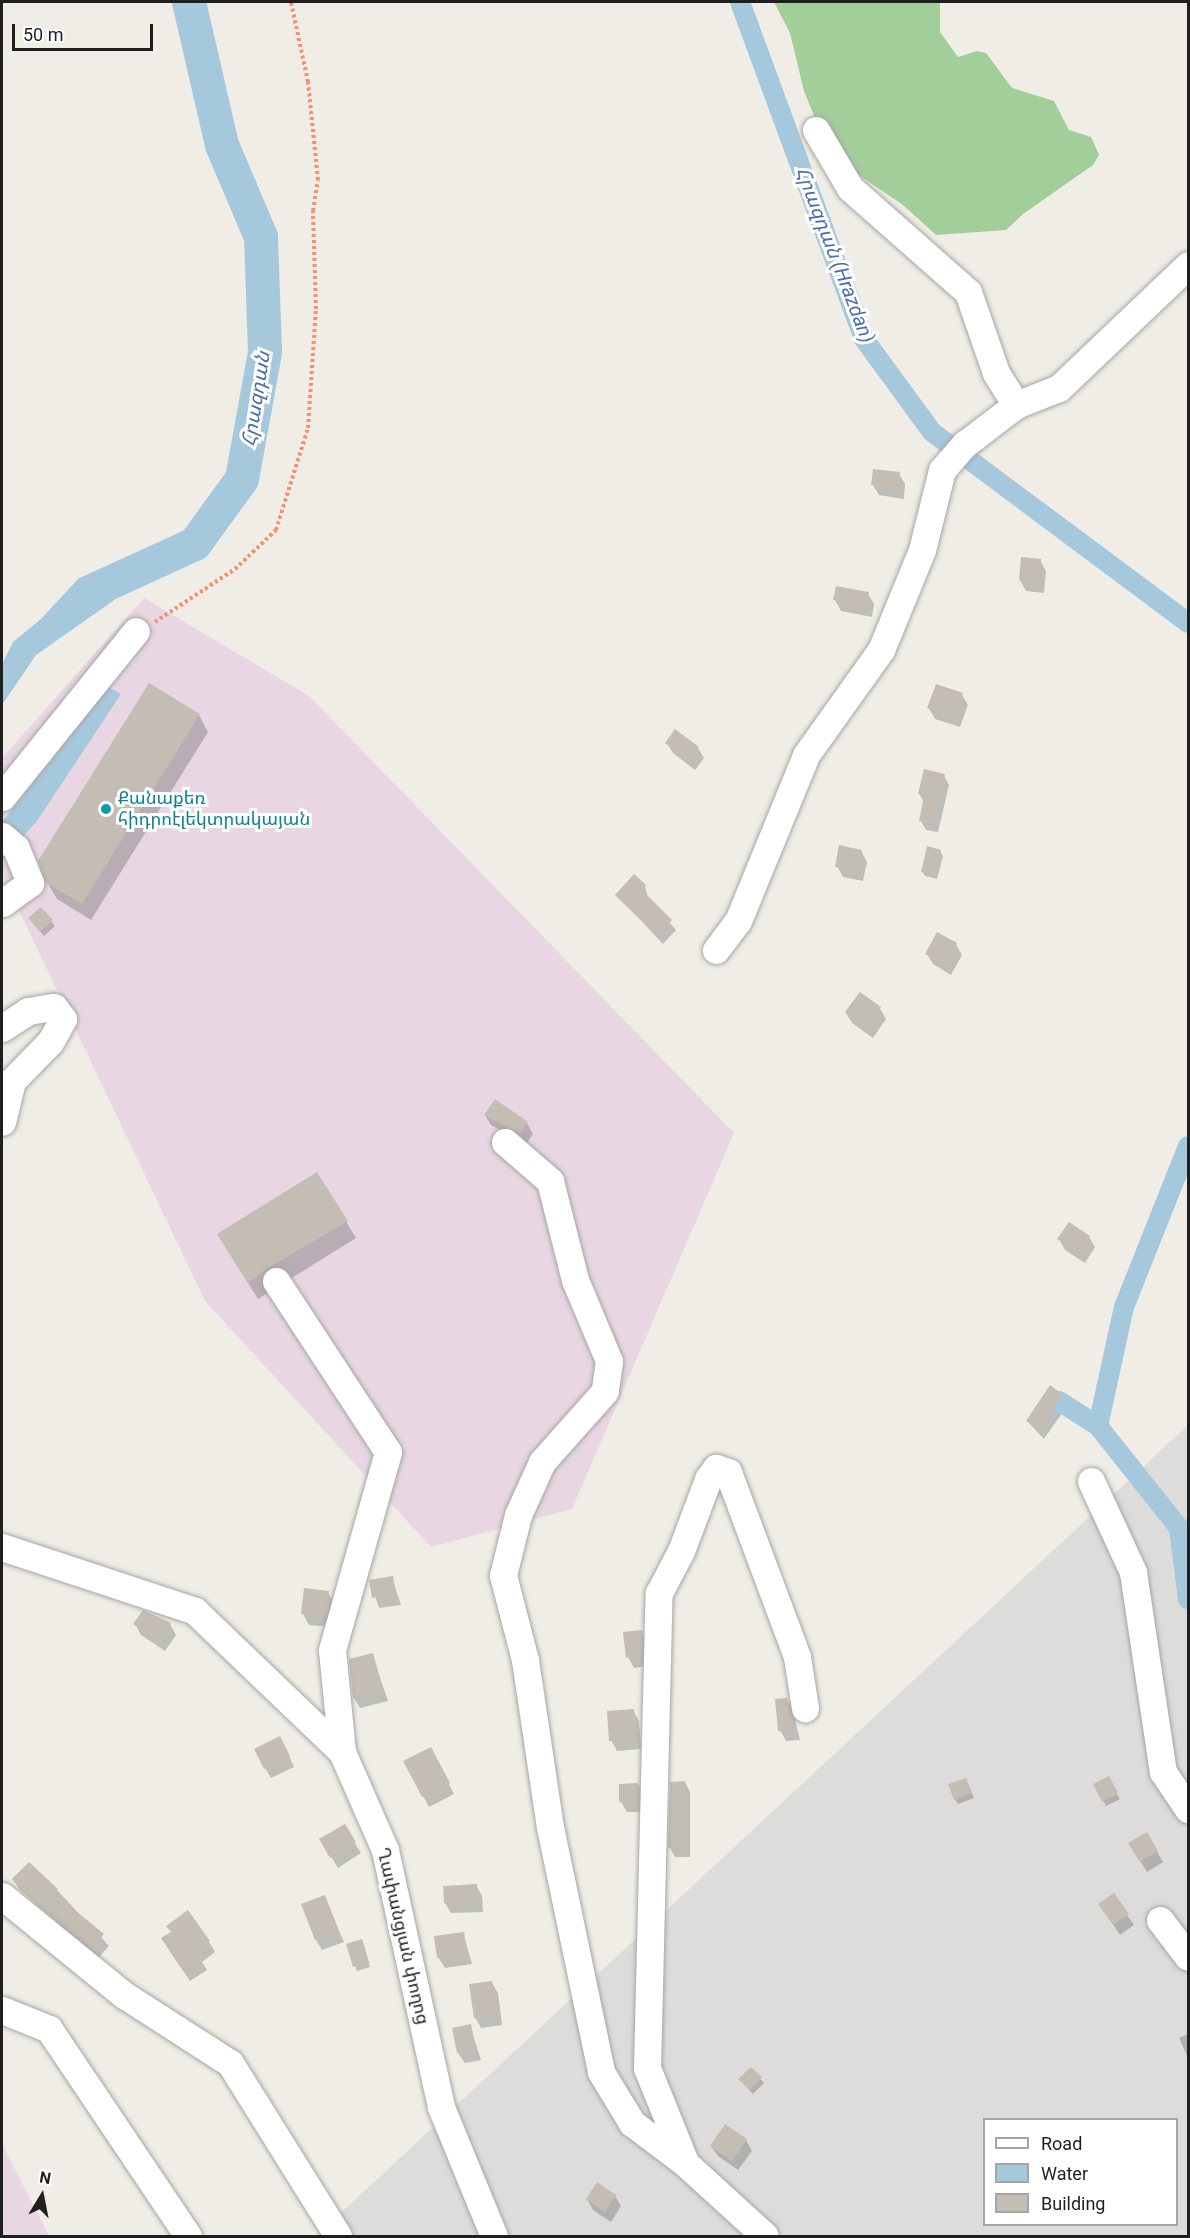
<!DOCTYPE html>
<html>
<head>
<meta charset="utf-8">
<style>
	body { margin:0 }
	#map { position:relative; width:1190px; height:2238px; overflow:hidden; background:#efede5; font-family:Roboto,"Noto Sans Armenian",sans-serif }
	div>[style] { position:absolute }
	.residential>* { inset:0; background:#dddcdb }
	.industrial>* { inset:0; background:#e8d7e2 }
	.forest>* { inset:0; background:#a2ce9a }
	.water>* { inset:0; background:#a6c8dc }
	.shadow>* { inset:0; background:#0003 }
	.canal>* { height:20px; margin:-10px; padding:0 10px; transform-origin:10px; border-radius:10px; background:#a6c8dc }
	.river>* { height:34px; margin:-17px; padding:0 17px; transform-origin:17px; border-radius:17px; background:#a6c8dc }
	.building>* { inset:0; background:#c4bdb4 }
	.path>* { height:4px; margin-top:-2px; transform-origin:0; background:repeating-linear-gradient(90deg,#f8906d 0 3px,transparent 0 6px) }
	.roads { filter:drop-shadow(0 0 2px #a6a6a6) drop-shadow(0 0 2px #a6a6a6) }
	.minor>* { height:27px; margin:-13.5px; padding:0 13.5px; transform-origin:13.5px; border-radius:13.5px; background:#fff }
	.dots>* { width:16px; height:16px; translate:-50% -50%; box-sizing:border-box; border:3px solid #fff; border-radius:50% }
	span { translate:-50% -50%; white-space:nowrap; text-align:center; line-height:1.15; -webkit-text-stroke:6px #fff; paint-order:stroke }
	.culture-label { font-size:18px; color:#0d838f }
	.left { translate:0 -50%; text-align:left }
	.street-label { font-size:18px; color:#1f1f1f }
	.water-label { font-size:20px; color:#4c6ead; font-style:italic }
	.frame { position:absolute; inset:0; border:3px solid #1f1f1f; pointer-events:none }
	.legend { position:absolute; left:983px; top:2118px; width:195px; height:108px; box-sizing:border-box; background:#fff; border:2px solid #a5a5a5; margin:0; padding:8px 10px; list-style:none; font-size:18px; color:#1f1f1f }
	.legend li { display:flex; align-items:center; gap:12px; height:30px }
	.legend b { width:30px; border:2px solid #a5a5a5 }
	.north { position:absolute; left:12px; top:2166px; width:60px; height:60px; -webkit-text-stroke:4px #fff; paint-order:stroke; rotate:10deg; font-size:16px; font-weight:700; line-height:24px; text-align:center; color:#1f1f1f }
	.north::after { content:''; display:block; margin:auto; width:21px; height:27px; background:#1f1f1f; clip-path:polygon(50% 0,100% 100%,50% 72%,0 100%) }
	.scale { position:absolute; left:12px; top:24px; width:141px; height:27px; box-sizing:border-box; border:3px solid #1f1f1f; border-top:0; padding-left:8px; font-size:18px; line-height:21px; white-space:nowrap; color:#1f1f1f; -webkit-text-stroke:4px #fff; paint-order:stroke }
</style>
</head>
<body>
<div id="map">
	<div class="residential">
		<i style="clip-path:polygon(evenodd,1188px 1423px,1188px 2236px,316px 2236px,1186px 1427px,1188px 1423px,984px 2120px,1176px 2120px,1176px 2224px,984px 2224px,984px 2120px)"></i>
	</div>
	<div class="industrial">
		<i style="clip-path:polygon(144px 598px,309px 696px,734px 1133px,572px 1509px,431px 1547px,205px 1301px,2px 875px,2px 758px)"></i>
		<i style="clip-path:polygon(2px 2144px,49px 2236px,2px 2236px)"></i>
	</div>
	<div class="forest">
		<i style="clip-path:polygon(774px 2px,940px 2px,940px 32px,958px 57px,977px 51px,986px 53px,1012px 88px,1054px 101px,1069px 130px,1091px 137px,1099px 155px,1093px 165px,1023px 214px,1006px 230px,936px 235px,903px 205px,844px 165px,815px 118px,804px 91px,790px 33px)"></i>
	</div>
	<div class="water">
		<i style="clip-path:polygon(134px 570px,120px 596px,36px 655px,2px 705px,2px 664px,13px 642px,41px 619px,79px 578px)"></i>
		<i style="clip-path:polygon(107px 686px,121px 694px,37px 821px,2px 860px,2px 822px,67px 740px,87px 706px)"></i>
	</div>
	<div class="shadow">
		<i style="clip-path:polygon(899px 474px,905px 484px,904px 499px,879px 495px,873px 485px)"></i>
		<i style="clip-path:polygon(1040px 560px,1046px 571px,1044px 593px,1026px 591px,1020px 580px)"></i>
		<i style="clip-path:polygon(868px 594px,874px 604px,872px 617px,841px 611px,835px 600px)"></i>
		<i style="clip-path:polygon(962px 695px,968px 705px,960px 727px,935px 719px,929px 708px)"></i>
		<i style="clip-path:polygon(199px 715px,208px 732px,91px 920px,57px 899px,47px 882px)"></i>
		<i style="clip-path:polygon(667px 743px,698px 748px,704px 758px,695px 770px,673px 753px)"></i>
		<i style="clip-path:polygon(944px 776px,949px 785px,938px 832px,926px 830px,921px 821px,924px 802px,919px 793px)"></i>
		<i style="clip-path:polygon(861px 851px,867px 862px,863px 881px,843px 877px,837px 866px)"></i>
		<i style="clip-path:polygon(940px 851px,943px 856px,937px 879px,925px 876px,922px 871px)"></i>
		<i style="clip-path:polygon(645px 886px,648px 898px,676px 930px,663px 944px,617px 895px)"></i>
		<i style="clip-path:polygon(40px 909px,55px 926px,44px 936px,30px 919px)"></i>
		<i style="clip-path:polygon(956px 944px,962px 955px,951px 975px,933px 964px,927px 954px)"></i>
		<i style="clip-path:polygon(860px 994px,880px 1009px,886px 1019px,873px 1038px,852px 1023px,846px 1013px)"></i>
		<i style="clip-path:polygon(485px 1115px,527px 1123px,533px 1134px,526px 1144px,491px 1125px)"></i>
		<i style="clip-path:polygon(317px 1174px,356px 1238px,258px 1299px,228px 1251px)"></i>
		<i style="clip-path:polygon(1089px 1237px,1095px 1247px,1085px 1263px,1065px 1250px,1059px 1239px)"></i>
		<i style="clip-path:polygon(1061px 1395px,1067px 1406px,1044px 1439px,1027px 1421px)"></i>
		<i style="clip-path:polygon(392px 1578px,401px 1605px,379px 1608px,370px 1581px)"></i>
		<i style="clip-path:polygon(328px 1593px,334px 1603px,330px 1627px,309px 1625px,303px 1614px)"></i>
		<i style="clip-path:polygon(135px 1624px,170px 1624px,176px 1635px,165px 1651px,141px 1635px)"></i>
		<i style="clip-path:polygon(642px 1632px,648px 1642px,647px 1666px,634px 1668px,628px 1657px)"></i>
		<i style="clip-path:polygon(372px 1654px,388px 1701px,360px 1708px,354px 1698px)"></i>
		<i style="clip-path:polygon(787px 1699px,793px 1710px,800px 1740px,786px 1741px,780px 1730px)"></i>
		<i style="clip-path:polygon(633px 1710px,639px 1721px,641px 1749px,617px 1751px,611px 1740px)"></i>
		<i style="clip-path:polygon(286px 1749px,294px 1767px,271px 1778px,265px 1768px)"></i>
		<i style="clip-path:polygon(436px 1759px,454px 1794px,429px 1807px,423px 1796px)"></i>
		<i style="clip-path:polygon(1108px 1778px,1120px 1799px,1106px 1806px,1095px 1785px)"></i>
		<i style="clip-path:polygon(685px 1782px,690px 1792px,690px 1857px,675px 1857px,670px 1848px)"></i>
		<i style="clip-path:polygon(638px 1784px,644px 1795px,643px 1812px,627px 1812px,621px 1802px)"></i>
		<i style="clip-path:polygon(968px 1784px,974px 1798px,958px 1804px,955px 1799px)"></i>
		<i style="clip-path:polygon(344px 1826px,361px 1853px,338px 1868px,321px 1840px)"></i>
		<i style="clip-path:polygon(1147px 1834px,1163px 1862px,1147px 1872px,1130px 1844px)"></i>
		<i style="clip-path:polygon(13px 1880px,57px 1890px,109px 1946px,98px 1958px,20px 1890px)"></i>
		<i style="clip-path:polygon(476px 1885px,482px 1896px,483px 1912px,451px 1913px,445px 1903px)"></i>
		<i style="clip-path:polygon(324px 1897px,344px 1942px,322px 1950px,316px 1940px)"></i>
		<i style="clip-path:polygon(1100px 1905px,1127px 1915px,1134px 1925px,1120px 1935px)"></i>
		<i style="clip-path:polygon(463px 1933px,472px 1964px,445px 1968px,438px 1957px)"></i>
		<i style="clip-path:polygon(209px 1942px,215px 1952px,202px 1962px,207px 1970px,190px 1981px,169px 1949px)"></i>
		<i style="clip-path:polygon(348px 1945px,364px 1946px,370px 1967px,357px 1971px)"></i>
		<i style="clip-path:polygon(492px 1983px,498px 1993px,502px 2025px,481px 2028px,475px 2017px)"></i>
		<i style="clip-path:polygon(470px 2026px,481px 2060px,465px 2063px,458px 2053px)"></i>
		<i style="clip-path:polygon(1188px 2034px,1188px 2058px,1179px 2038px)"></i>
		<i style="clip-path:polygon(751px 2069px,764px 2083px,753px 2094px,740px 2080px)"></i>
		<i style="clip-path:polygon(746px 2140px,752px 2151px,738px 2170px,718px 2156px,711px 2146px)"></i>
		<i style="clip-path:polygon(615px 2196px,621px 2206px,611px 2222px,593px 2210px,587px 2199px)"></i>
	</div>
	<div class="canal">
		<i style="left:740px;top:2px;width:359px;rotate:69.8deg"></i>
		<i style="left:864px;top:339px;width:115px;rotate:53.8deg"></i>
		<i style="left:932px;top:432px;width:319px;rotate:36.7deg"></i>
		<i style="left:1059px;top:1401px;width:46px;rotate:32.7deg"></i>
		<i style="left:1098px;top:1426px;width:130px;rotate:51.5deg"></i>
		<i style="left:1179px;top:1528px;width:72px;rotate:82.8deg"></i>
		<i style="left:1098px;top:1426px;width:122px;rotate:-77.7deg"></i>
		<i style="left:1124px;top:1307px;width:173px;rotate:-68.3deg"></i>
	</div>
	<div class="river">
		<i style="left:90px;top:592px;width:115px;rotate:-24.6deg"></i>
		<i style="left:195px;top:544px;width:80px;rotate:-54.1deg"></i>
		<i style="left:242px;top:479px;width:129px;rotate:-79.7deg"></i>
		<i style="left:265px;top:352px;width:115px;rotate:-92deg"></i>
		<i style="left:261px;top:237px;width:100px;rotate:-113deg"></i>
		<i style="left:222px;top:145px;width:147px;rotate:-103deg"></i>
	</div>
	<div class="building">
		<i style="clip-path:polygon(873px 469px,900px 472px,898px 489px,871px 485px)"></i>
		<i style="clip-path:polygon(1021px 557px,1041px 559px,1038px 583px,1019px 580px)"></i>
		<i style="clip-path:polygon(836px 586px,869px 592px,866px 607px,833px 600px)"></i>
		<i style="clip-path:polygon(149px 683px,200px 714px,82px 904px,45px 882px,38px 861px)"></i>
		<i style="clip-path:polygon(936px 684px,963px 693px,954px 717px,927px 708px)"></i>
		<i style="clip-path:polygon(675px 729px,699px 747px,689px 761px,665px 743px)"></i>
		<i style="clip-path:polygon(924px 769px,945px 774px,933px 824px,919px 821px,924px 795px,918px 794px)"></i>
		<i style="clip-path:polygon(839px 845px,862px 850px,858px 871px,835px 867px)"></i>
		<i style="clip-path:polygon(927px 846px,941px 850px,935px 875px,921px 872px)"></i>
		<i style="clip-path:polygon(634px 874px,646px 885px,642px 890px,672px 920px,657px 936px,615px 895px)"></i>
		<i style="clip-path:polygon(41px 907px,53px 920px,40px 932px,28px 918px)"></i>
		<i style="clip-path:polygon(937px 932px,957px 943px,945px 965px,925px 954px)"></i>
		<i style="clip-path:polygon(860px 992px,881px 1007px,867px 1028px,845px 1012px)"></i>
		<i style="clip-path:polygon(495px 1099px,528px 1122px,520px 1134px,484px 1115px)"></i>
		<i style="clip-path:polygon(317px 1172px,348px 1221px,268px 1268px,248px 1283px,217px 1234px)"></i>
		<i style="clip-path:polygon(1069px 1222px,1090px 1236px,1079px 1253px,1057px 1239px)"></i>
		<i style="clip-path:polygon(1050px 1385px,1062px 1394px,1038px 1429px,1026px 1421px)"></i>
		<i style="clip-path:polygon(393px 1576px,396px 1594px,372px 1598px,369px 1580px)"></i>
		<i style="clip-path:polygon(304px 1588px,329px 1591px,325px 1617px,301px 1614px)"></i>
		<i style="clip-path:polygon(143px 1610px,171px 1623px,158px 1641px,133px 1624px)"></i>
		<i style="clip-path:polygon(642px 1630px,642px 1656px,626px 1658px,623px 1632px)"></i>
		<i style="clip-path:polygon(373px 1653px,383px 1690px,353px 1698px,349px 1659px)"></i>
		<i style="clip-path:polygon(787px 1698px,795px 1729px,778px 1731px,775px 1699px)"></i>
		<i style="clip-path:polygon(634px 1709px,636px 1739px,609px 1741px,607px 1711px)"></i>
		<i style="clip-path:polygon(280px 1736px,290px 1756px,264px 1769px,254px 1749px)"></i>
		<i style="clip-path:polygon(431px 1747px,450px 1783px,422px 1797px,403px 1761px)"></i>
		<i style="clip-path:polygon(1109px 1776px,1118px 1793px,1102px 1802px,1093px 1784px)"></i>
		<i style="clip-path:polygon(966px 1778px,972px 1793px,954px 1800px,948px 1784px)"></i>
		<i style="clip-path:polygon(685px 1781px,685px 1848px,668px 1848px,670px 1782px)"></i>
		<i style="clip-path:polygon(638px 1783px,638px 1801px,619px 1802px,619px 1784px)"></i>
		<i style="clip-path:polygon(345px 1824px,356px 1842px,330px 1858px,319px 1839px)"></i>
		<i style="clip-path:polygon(1147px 1832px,1158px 1851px,1140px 1862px,1128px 1843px)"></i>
		<i style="clip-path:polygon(29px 1862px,58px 1889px,54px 1893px,104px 1934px,92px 1949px,12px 1879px)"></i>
		<i style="clip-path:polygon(477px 1884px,478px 1901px,444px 1903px,443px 1886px)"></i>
		<i style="clip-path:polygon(1114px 1893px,1129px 1914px,1113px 1925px,1098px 1904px)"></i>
		<i style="clip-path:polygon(325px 1895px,339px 1931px,315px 1940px,301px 1904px)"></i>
		<i style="clip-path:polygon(188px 1910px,210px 1941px,196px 1951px,202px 1958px,183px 1971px,161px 1938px,171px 1932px,166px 1926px)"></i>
		<i style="clip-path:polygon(464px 1932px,467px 1953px,437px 1958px,434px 1936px)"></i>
		<i style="clip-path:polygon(362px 1939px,369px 1962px,353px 1967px,346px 1944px)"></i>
		<i style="clip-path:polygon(492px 1981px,497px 2015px,474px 2018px,469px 1984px)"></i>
		<i style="clip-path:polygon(471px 2024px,476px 2050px,457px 2053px,452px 2028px)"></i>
		<i style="clip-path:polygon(751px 2067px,762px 2077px,750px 2090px,738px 2079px)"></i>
		<i style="clip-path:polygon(725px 2124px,747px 2139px,732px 2161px,710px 2146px)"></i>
		<i style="clip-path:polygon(597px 2182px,616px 2195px,605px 2212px,586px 2199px)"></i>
	</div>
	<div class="path">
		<i style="left:155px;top:622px;width:96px;rotate:-33.5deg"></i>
		<i style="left:235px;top:569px;width:57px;rotate:-43.6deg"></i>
		<i style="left:276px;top:530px;width:107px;rotate:-72.6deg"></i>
		<i style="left:308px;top:428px;width:119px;rotate:-86.2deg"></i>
		<i style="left:316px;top:309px;width:98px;rotate:-91.8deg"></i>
		<i style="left:313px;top:211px;width:31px;rotate:-81deg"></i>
		<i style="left:318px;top:180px;width:99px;rotate:-95.8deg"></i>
		<i style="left:308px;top:82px;width:82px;rotate:-102deg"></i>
	</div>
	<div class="roads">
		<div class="minor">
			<i style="left:816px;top:130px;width:67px;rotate:59.6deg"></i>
			<i style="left:850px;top:188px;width:157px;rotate:41.4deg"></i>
			<i style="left:968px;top:292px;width:86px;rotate:70.9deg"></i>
			<i style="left:996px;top:373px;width:38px;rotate:58deg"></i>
			<i style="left:2px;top:797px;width:213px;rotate:-51.1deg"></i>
			<i style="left:2px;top:836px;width:18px;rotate:41deg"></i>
			<i style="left:16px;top:848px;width:38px;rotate:68deg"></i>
			<i style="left:30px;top:883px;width:34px;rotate:144deg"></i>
			<i style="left:716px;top:950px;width:36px;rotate:-53deg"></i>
			<i style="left:738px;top:921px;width:179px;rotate:-67.7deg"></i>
			<i style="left:806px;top:755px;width:129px;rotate:-54.5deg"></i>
			<i style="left:881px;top:650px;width:108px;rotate:-67.7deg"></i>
			<i style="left:922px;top:550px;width:82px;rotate:-76deg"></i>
			<i style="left:942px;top:470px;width:35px;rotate:-49deg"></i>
			<i style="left:965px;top:444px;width:64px;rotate:-37.4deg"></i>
			<i style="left:1016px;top:405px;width:46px;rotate:-21.6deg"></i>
			<i style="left:1059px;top:388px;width:178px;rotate:-43.6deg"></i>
			<i style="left:2px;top:1028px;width:31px;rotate:-33deg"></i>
			<i style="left:28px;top:1011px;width:26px;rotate:-9deg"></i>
			<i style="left:54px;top:1007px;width:15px;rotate:53deg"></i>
			<i style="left:63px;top:1019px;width:26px;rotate:119deg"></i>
			<i style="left:50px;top:1042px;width:54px;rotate:134.3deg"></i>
			<i style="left:12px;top:1081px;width:42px;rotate:103.7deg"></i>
			<i style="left:505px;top:1142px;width:60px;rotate:40.9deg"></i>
			<i style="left:550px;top:1181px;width:102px;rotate:75.8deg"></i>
			<i style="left:575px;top:1280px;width:88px;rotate:67.2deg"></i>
			<i style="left:609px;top:1361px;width:30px;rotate:98deg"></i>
			<i style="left:605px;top:1391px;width:95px;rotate:131.6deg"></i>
			<i style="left:542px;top:1462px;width:58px;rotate:114.4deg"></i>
			<i style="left:518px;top:1515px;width:62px;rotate:104deg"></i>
			<i style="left:503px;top:1575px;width:88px;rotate:75.5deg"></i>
			<i style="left:525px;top:1660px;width:169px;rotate:81.5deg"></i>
			<i style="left:550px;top:1827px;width:250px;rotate:78.2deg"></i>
			<i style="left:601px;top:2072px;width:60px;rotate:58.7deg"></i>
			<i style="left:632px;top:2123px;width:66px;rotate:37deg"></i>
			<i style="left:685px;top:2163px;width:108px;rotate:42.4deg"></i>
			<i style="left:276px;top:1281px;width:204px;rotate:56.8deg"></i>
			<i style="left:388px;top:1452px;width:206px;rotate:105.8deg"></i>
			<i style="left:332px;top:1650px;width:102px;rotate:84.4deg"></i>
			<i style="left:1091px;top:1481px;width:100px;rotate:65.2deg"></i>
			<i style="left:1133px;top:1572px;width:202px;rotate:81.5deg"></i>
			<i style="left:1163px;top:1772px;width:45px;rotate:56deg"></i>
			<i style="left:2px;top:1547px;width:203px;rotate:18.3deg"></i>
			<i style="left:195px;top:1611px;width:204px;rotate:43.8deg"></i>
			<i style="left:342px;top:1752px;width:107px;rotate:66.3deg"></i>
			<i style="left:385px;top:1850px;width:263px;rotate:77.7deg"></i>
			<i style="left:441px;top:2107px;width:139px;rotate:67.7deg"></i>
			<i style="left:2px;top:1896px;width:157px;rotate:39.1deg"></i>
			<i style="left:124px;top:1995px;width:126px;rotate:32.7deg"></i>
			<i style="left:230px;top:2063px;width:204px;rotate:58deg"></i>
			<i style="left:1160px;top:1920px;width:46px;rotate:52.9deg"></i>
			<i style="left:2px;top:2010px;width:51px;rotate:22deg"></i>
			<i style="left:49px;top:2029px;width:249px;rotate:56.1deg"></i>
			<i style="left:685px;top:2162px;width:101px;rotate:-112deg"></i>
			<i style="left:647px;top:2068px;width:475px;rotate:-88.6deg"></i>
			<i style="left:659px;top:1593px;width:47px;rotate:-62.4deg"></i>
			<i style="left:681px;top:1551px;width:77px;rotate:-69.4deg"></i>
			<i style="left:708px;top:1479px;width:14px;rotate:-54deg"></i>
			<i style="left:716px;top:1468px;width:13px;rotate:18deg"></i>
			<i style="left:728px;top:1472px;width:197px;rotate:69.5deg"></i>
			<i style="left:797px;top:1657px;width:52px;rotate:81.1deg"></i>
		</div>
	</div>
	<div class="dots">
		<i style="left:106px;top:809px;background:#0f9aa8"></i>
	</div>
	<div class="culture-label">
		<span class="left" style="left:118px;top:809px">Քանաքեռ<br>հիդրոէլեկտրակայան</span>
	</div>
	<div class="street-label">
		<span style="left:403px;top:1936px;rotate:77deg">Ղափանցյան փողոց</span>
	</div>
	<div class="water-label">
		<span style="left:835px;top:255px;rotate:69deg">Հրազդան (Hrazdan)</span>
		<span style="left:256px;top:399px;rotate:-81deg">Հրազդան</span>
	</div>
	<div class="frame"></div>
	<ul class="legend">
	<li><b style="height:8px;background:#fff"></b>Road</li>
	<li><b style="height:16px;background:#a6c8dc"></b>Water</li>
	<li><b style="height:16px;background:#c4bdb4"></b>Building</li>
	</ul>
	<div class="north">N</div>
	<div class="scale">50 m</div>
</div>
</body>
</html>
